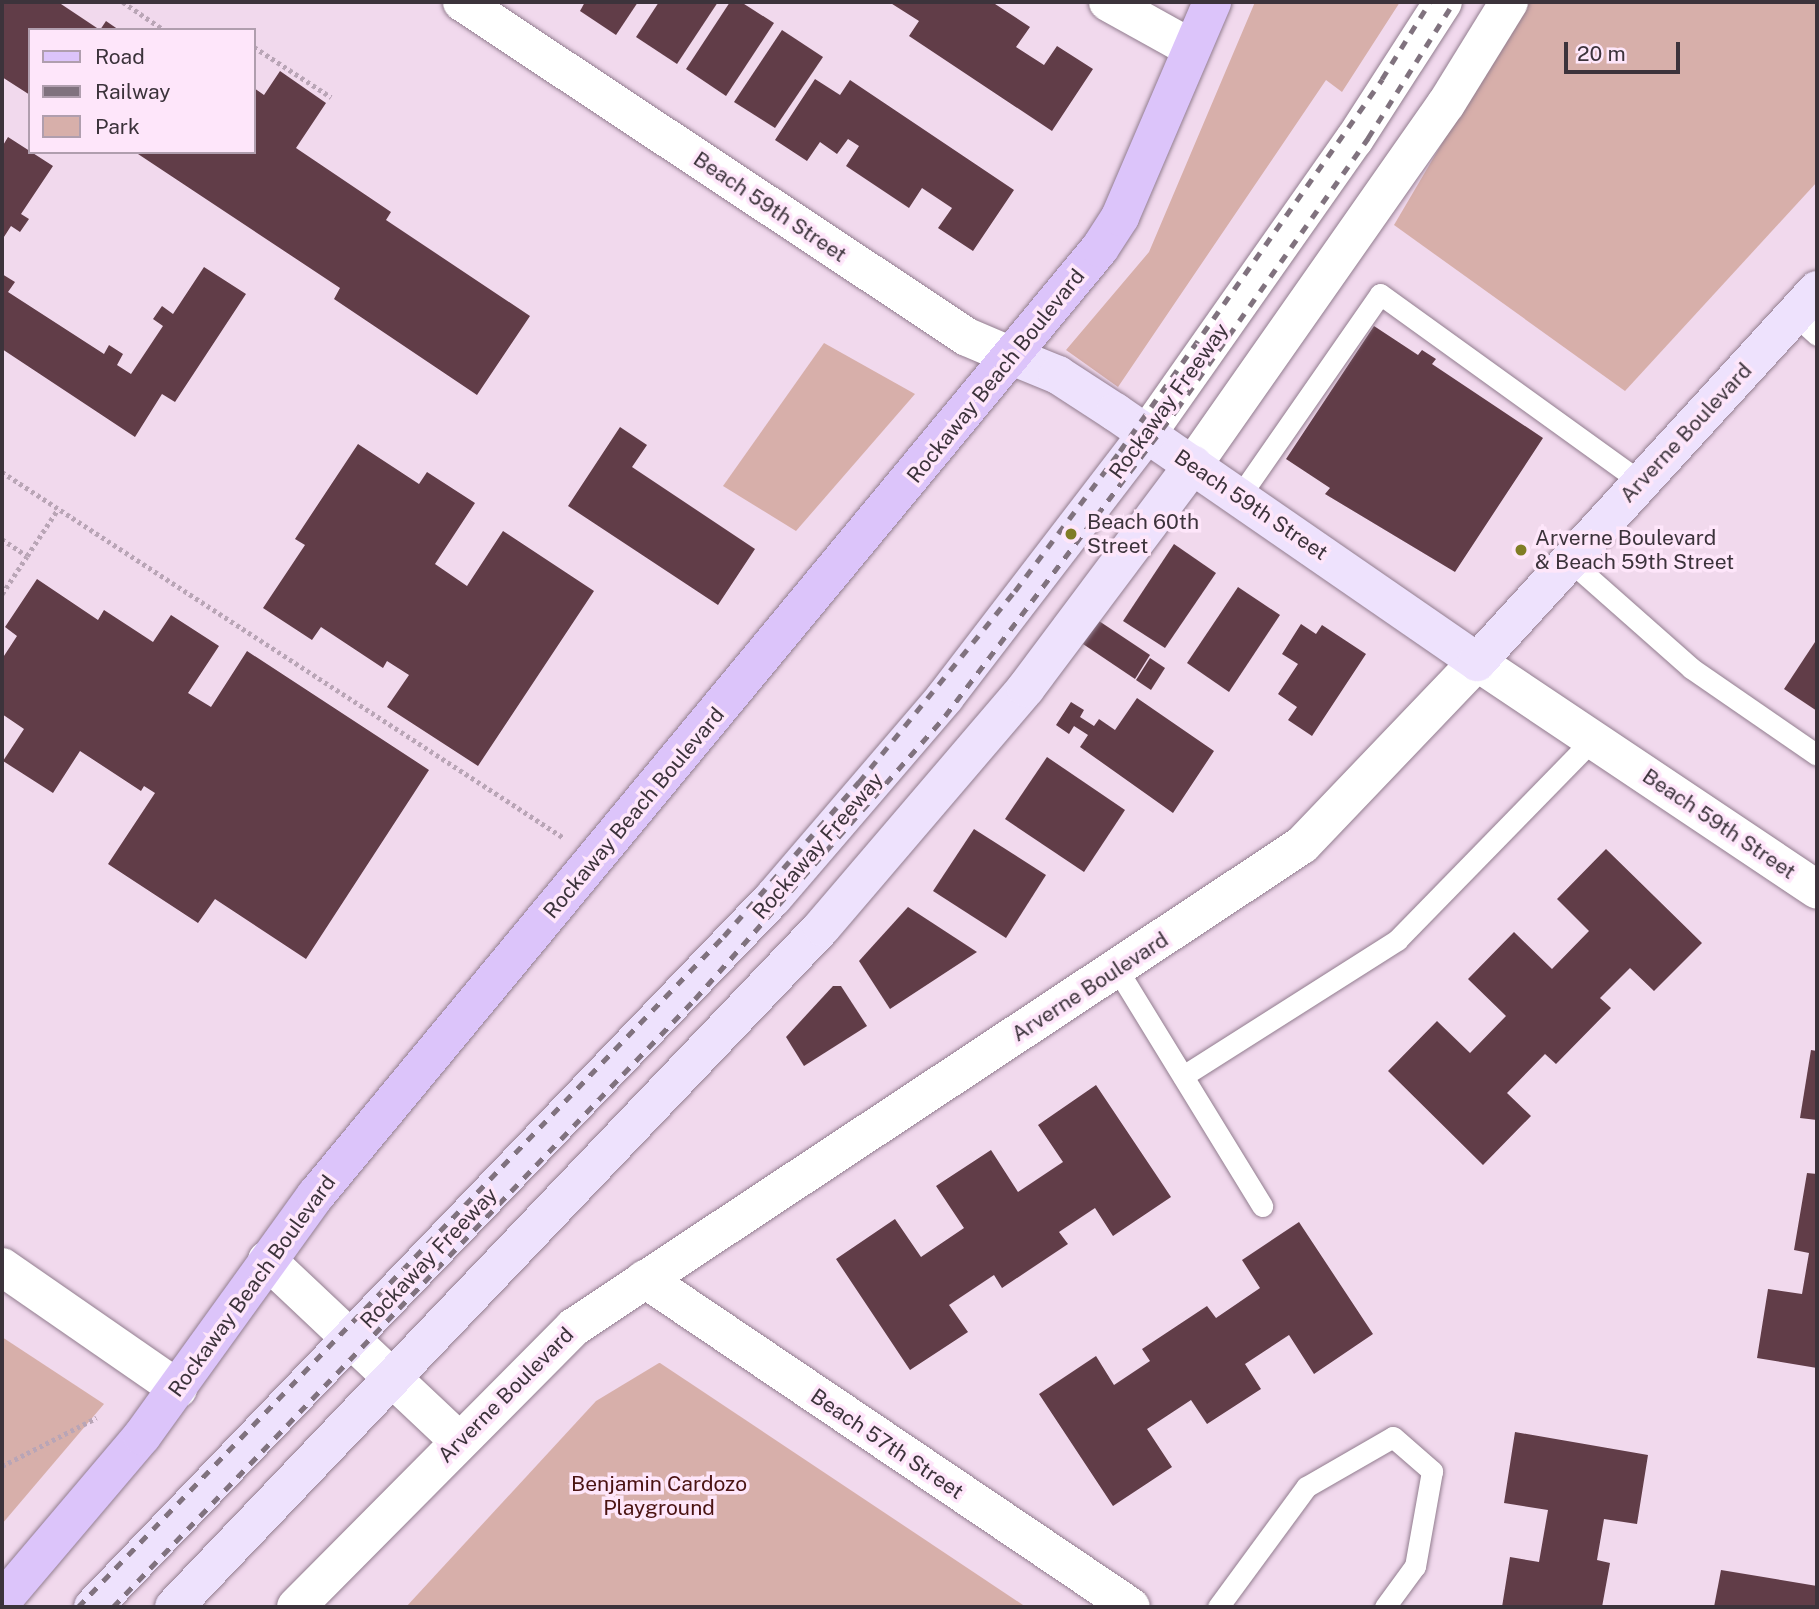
<!DOCTYPE html>
<html>
<head>
<meta charset="utf-8">
<style>
	body { margin:0 }
	#map { position:relative; width:1819px; height:1609px; overflow:hidden; background:#f1d9ed; font-family:"Public Sans",sans-serif }
	div>[style] { position:absolute }
	.green>* { inset:0; background:#d7afaa }
	.building>* { inset:0; background:#613d48 }
	.path>* { height:4.5px; margin-top:-2.25px; transform-origin:0; background:repeating-linear-gradient(90deg,#b9a5b6 0 3.5px,transparent 0 7px) }
	.roads { filter:drop-shadow(0 0 2px #927d8f) drop-shadow(0 0 2px #927d8f) }
	.lane>* { height:21px; margin:-10.5px; padding:0 10.5px; transform-origin:10.5px; border-radius:10.5px; background:#fff }
	.street>* { height:38px; margin:-19px; padding:0 19px; transform-origin:19px; border-radius:19px; background:#fff }
	.secondary>* { height:38px; margin:-19px; padding:0 19px; transform-origin:19px; border-radius:19px; background:#eee2fd }
	.primary>* { height:38px; margin:-19px; padding:0 19px; transform-origin:19px; border-radius:19px; background:#dcc4fa }
	.rail>* { height:5px; margin-top:-2.5px; transform-origin:0; background:repeating-linear-gradient(90deg,#80727e 0 9px,transparent 0 18px) }
	.dots>* { width:19px; height:19px; translate:-50% -50%; box-sizing:border-box; border:4px solid #fee6fa; border-radius:50% }
	span { translate:-50% -50%; white-space:nowrap; text-align:center; line-height:1.15; -webkit-text-stroke:7px #fee6fa; paint-order:stroke }
	.street-label { font-size:21px; color:#3c333b }
	.poi-label { font-size:21px; color:#3c333b }
	.left { translate:0 -50%; text-align:left }
	.park-label { font-size:21px; color:#4a1312 }
	.frame { position:absolute; inset:0; border:4px solid #3c333b; pointer-events:none }
	.legend { position:absolute; left:28px; top:28px; width:228px; height:126px; box-sizing:border-box; background:#fee6fa; border:2px solid #b09eae; margin:0; padding:9px 12px; list-style:none; font-size:21px; color:#3c333b }
	.legend li { display:flex; align-items:center; gap:14px; height:35px }
	.legend b { width:35px; border:2px solid #b09eae }
	.scale { position:absolute; left:1564px; top:42px; width:116px; height:32px; box-sizing:border-box; border:4px solid #3c333b; border-top:0; padding-left:9px; font-size:21px; line-height:24px; white-space:nowrap; color:#3c333b; -webkit-text-stroke:5px #fee6fa; paint-order:stroke }
</style>
</head>
<body>
<div id="map">
	<div class="green">
		<i style="clip-path:polygon(1255px 2px,1400px 2px,1342px 92px,1326px 80px,1118px 387px,1066px 350px,1149px 252px)"></i>
		<i style="clip-path:polygon(1525px 2px,1817px 2px,1817px 182px,1625px 391px,1394px 225px)"></i>
		<i style="clip-path:polygon(824px 343px,915px 394px,796px 531px,723px 486px)"></i>
		<i style="clip-path:polygon(2px 1337px,104px 1404px,2px 1524px)"></i>
		<i style="clip-path:polygon(659px 1363px,660px 1363px,1026px 1607px,406px 1607px,596px 1401px)"></i>
	</div>
	<div class="building">
		<i style="clip-path:polygon(2px 2px,58px 2px,100px 30px,30px 30px,30px 95px,2px 77px)"></i>
		<i style="clip-path:polygon(585px 2px,638px 2px,616px 35px,580px 11px)"></i>
		<i style="clip-path:polygon(659px 2px,718px 2px,677px 64px,636px 37px)"></i>
		<i style="clip-path:polygon(730px 2px,741px 2px,774px 23px,726px 96px,686px 69px)"></i>
		<i style="clip-path:polygon(889px 2px,992px 2px,1030px 27px,1016px 47px,1044px 65px,1057px 46px,1093px 69px,1052px 131px,909px 36px,919px 21px)"></i>
		<i style="clip-path:polygon(106px 21px,119px 30px,100px 30px)"></i>
		<i style="clip-path:polygon(782px 30px,823px 57px,775px 128px,734px 102px)"></i>
		<i style="clip-path:polygon(280px 71px,326px 103px,296px 148px,391px 212px,386px 220px,530px 316px,477px 395px,334px 299px,340px 288px,135px 152px,254px 152px,254px 88px,264px 95px)"></i>
		<i style="clip-path:polygon(815px 79px,840px 95px,850px 80px,1014px 190px,973px 251px,938px 228px,952px 208px,922px 188px,909px 208px,846px 166px,859px 146px,848px 139px,837px 154px,820px 142px,807px 161px,775px 140px)"></i>
		<i style="clip-path:polygon(8px 137px,53px 166px,21px 214px,29px 219px,20px 232px,11px 226px,2px 240px,2px 147px)"></i>
		<i style="clip-path:polygon(204px 267px,246px 294px,175px 402px,162px 394px,135px 437px,2px 349px,2px 274px,15px 282px,8px 292px,104px 354px,109px 345px,123px 354px,117px 365px,131px 374px,163px 326px,153px 319px,162px 306px,173px 314px)"></i>
		<i style="clip-path:polygon(1374px 326px,1418px 355px,1422px 350px,1436px 359px,1432px 364px,1543px 438px,1455px 572px,1325px 494px,1330px 488px,1286px 459px)"></i>
		<i style="clip-path:polygon(620px 427px,647px 445px,632px 467px,755px 549px,718px 605px,568px 506px)"></i>
		<i style="clip-path:polygon(358px 444px,419px 484px,427px 472px,475px 503px,435px 564px,467px 586px,503px 531px,594px 591px,478px 766px,387px 707px,409px 675px,387px 661px,383px 668px,321px 627px,312px 640px,263px 608px,305px 545px,295px 539px)"></i>
		<i style="clip-path:polygon(1174px 544px,1216px 573px,1165px 648px,1123px 621px)"></i>
		<i style="clip-path:polygon(37px 579px,98px 620px,104px 610px,153px 642px,171px 615px,219px 646px,188px 693px,211px 707px,247px 651px,429px 770px,306px 959px,215px 899px,198px 923px,108px 864px,155px 793px,144px 786px,141px 791px,80px 751px,53px 793px,3px 761px,24px 729px,2px 714px,2px 659px,17px 636px,5px 627px)"></i>
		<i style="clip-path:polygon(1238px 587px,1280px 615px,1229px 692px,1187px 663px)"></i>
		<i style="clip-path:polygon(1099px 621px,1150px 655px,1135px 679px,1083px 644px)"></i>
		<i style="clip-path:polygon(1301px 624px,1316px 634px,1322px 625px,1366px 654px,1312px 736px,1288px 720px,1297px 707px,1278px 694px,1298px 664px,1282px 654px)"></i>
		<i style="clip-path:polygon(1817px 639px,1817px 711px,1784px 689px)"></i>
		<i style="clip-path:polygon(1150px 658px,1165px 668px,1151px 690px,1136px 680px)"></i>
		<i style="clip-path:polygon(1137px 698px,1214px 751px,1173px 813px,1080px 747px,1088px 735px,1074px 726px,1069px 734px,1056px 725px,1071px 702px,1084px 710px,1080px 717px,1094px 726px,1099px 719px,1115px 730px)"></i>
		<i style="clip-path:polygon(1047px 757px,1125px 810px,1084px 872px,1005px 819px)"></i>
		<i style="clip-path:polygon(974px 829px,1046px 875px,1006px 938px,933px 891px)"></i>
		<i style="clip-path:polygon(1606px 849px,1702px 943px,1654px 991px,1630px 968px,1600px 998px,1611px 1008px,1556px 1064px,1545px 1054px,1507px 1093px,1531px 1116px,1483px 1165px,1388px 1071px,1437px 1021px,1470px 1053px,1506px 1016px,1468px 979px,1514px 932px,1552px 969px,1589px 931px,1557px 899px)"></i>
		<i style="clip-path:polygon(908px 907px,977px 952px,890px 1009px,859px 961px)"></i>
		<i style="clip-path:polygon(833px 986px,841px 986px,867px 1026px,804px 1066px,786px 1037px)"></i>
		<i style="clip-path:polygon(1811px 1050px,1817px 1051px,1817px 1120px,1800px 1118px)"></i>
		<i style="clip-path:polygon(1096px 1085px,1171px 1197px,1113px 1236px,1095px 1208px,1059px 1232px,1068px 1244px,1002px 1288px,994px 1275px,949px 1305px,968px 1332px,910px 1370px,836px 1259px,895px 1219px,921px 1257px,964px 1228px,936px 1186px,991px 1150px,1018px 1192px,1063px 1162px,1038px 1125px)"></i>
		<i style="clip-path:polygon(1807px 1173px,1817px 1174px,1817px 1368px,1757px 1358px,1768px 1289px,1802px 1294px,1809px 1253px,1794px 1250px)"></i>
		<i style="clip-path:polygon(1299px 1222px,1373px 1334px,1314px 1374px,1289px 1335px,1245px 1364px,1261px 1389px,1207px 1424px,1191px 1400px,1147px 1429px,1172px 1467px,1113px 1506px,1039px 1394px,1096px 1356px,1114px 1385px,1150px 1361px,1142px 1349px,1207px 1306px,1216px 1318px,1260px 1288px,1242px 1260px)"></i>
		<i style="clip-path:polygon(1515px 1432px,1648px 1455px,1637px 1524px,1604px 1519px,1597px 1560px,1610px 1563px,1602px 1607px,1502px 1607px,1510px 1557px,1539px 1562px,1548px 1510px,1504px 1503px)"></i>
		<i style="clip-path:polygon(1721px 1570px,1817px 1586px,1817px 1607px,1714px 1607px)"></i>
	</div>
	<div class="path">
		<i style="left:123px;top:2px;width:50px;rotate:34.3deg"></i>
		<i style="left:254px;top:47px;width:92px;rotate:33deg"></i>
		<i style="left:2px;top:472px;width:671px;rotate:33.07deg"></i>
		<i style="left:2px;top:539px;width:30px;rotate:34deg"></i>
		<i style="left:27px;top:556px;width:56px;rotate:-56.6deg"></i>
		<i style="left:2px;top:594px;width:45px;rotate:-56.7deg"></i>
		<i style="left:2px;top:1466px;width:106px;rotate:-27.1deg"></i>
	</div>
	<div class="roads">
		<div class="lane">
			<i style="left:1795px;top:315px;width:30px;rotate:42deg"></i>
			<i style="left:1239px;top:497px;width:247px;rotate:-55.2deg"></i>
			<i style="left:1380px;top:294px;width:322px;rotate:35.8deg"></i>
			<i style="left:1569px;top:560px;width:163px;rotate:41.5deg"></i>
			<i style="left:1691px;top:668px;width:153px;rotate:34.6deg"></i>
			<i style="left:1117px;top:969px;width:278px;rotate:58.5deg"></i>
			<i style="left:1183px;top:1076px;width:254px;rotate:-32.4deg"></i>
			<i style="left:1397px;top:940px;width:279px;rotate:-45.7deg"></i>
			<i style="left:1218px;top:1607px;width:149px;rotate:-53.7deg"></i>
			<i style="left:1306px;top:1487px;width:100px;rotate:-29.9deg"></i>
			<i style="left:1393px;top:1437px;width:52px;rotate:41.1deg"></i>
			<i style="left:1432px;top:1471px;width:97px;rotate:100.1deg"></i>
			<i style="left:1415px;top:1566px;width:51px;rotate:126.2deg"></i>
		</div>
		<div class="street">
			<i style="left:462px;top:2px;width:606px;rotate:33.56deg"></i>
			<i style="left:967px;top:337px;width:51px;rotate:23.1deg"></i>
			<i style="left:1108px;top:2px;width:95px;rotate:29deg"></i>
			<i style="left:1147px;top:434px;width:360px;rotate:-54.9deg"></i>
			<i style="left:1354px;top:140px;width:164px;rotate:-57.2deg"></i>
			<i style="left:1193px;top:465px;width:441px;rotate:-55deg"></i>
			<i style="left:1446px;top:104px;width:120px;rotate:-58.3deg"></i>
			<i style="left:267px;top:1260px;width:264px;rotate:43.3deg"></i>
			<i style="left:2px;top:1267px;width:214px;rotate:34.7deg"></i>
			<i style="left:645px;top:1279px;width:586px;rotate:34.02deg"></i>
			<i style="left:296px;top:1607px;width:395px;rotate:-45.2deg"></i>
			<i style="left:574px;top:1327px;width:873px;rotate:-33.51deg"></i>
			<i style="left:1302px;top:845px;width:253px;rotate:-46.3deg"></i>
			<i style="left:1477px;top:662px;width:409px;rotate:33.8deg"></i>
		</div>
		<div class="secondary">
			<i style="left:1014px;top:357px;width:48px;rotate:22.2deg"></i>
			<i style="left:1058px;top:375px;width:68px;rotate:33deg"></i>
			<i style="left:1115px;top:412px;width:440px;rotate:34.6deg"></i>
			<i style="left:1477px;top:662px;width:504px;rotate:-47.57deg"></i>
			<i style="left:93px;top:1607px;width:982px;rotate:-46.2deg"></i>
			<i style="left:773px;top:898px;width:265px;rotate:-49.4deg"></i>
			<i style="left:945px;top:697px;width:332px;rotate:-52.5deg"></i>
			<i style="left:174px;top:1607px;width:939px;rotate:-46.38deg"></i>
			<i style="left:822px;top:927px;width:314px;rotate:-49.5deg"></i>
			<i style="left:1026px;top:688px;width:279px;rotate:-53.2deg"></i>
		</div>
		<div class="primary">
			<i style="left:2px;top:1601px;width:216px;rotate:-49.7deg"></i>
			<i style="left:142px;top:1436px;width:297px;rotate:-54.2deg"></i>
			<i style="left:316px;top:1195px;width:1229px;rotate:-50.38deg"></i>
			<i style="left:1100px;top:248px;width:37px;rotate:-57deg"></i>
			<i style="left:1120px;top:217px;width:234px;rotate:-66.8deg"></i>
		</div>
	</div>
	<div class="rail">
		<i style="left:78px;top:1607px;width:931px;rotate:-46.09deg"></i>
		<i style="left:724px;top:936px;width:205px;rotate:-48.8deg"></i>
		<i style="left:859px;top:782px;width:247px;rotate:-50.8deg"></i>
		<i style="left:1015px;top:591px;width:175px;rotate:-53.1deg"></i>
		<i style="left:1120px;top:451px;width:455px;rotate:-54.8deg"></i>
		<i style="left:1382px;top:79px;width:91px;rotate:-58.1deg"></i>
		<i style="left:113px;top:1607px;width:842px;rotate:-46.25deg"></i>
		<i style="left:695px;top:999px;width:378px;rotate:-48.5deg"></i>
		<i style="left:945px;top:716px;width:385px;rotate:-52.9deg"></i>
		<i style="left:1177px;top:409px;width:332px;rotate:-54.8deg"></i>
		<i style="left:1368px;top:138px;width:161px;rotate:-57.7deg"></i>
	</div>
	<div class="dots">
		<i style="left:1071px;top:534px;background:#807d25"></i>
		<i style="left:1521px;top:550px;background:#807d25"></i>
	</div>
	<div class="street-label">
		<span style="left:770px;top:207px;rotate:34deg">Beach 59th Street</span>
		<span style="left:996px;top:376px;rotate:-51deg">Rockaway Beach Boulevard</span>
		<span style="left:1169px;top:401px;rotate:-54deg">Rockaway Freeway</span>
		<span style="left:1686px;top:433px;rotate:-47deg">Arverne Boulevard</span>
		<span style="left:1251px;top:505px;rotate:34deg">Beach 59th Street</span>
		<span style="left:634px;top:813px;rotate:-50deg">Rockaway Beach Boulevard</span>
		<span style="left:1719px;top:824px;rotate:34deg">Beach 59th Street</span>
		<span style="left:818px;top:846px;rotate:-49deg">Rockaway Freeway</span>
		<span style="left:1090px;top:987px;rotate:-33deg">Arverne Boulevard</span>
		<span style="left:429px;top:1258px;rotate:-46deg">Rockaway Freeway</span>
		<span style="left:252px;top:1286px;rotate:-54deg">Rockaway Beach Boulevard</span>
		<span style="left:506px;top:1395px;rotate:-45deg">Arverne Boulevard</span>
		<span style="left:887px;top:1444px;rotate:34deg">Beach 57th Street</span>
	</div>
	<div class="poi-label">
		<span class="left" style="left:1087px;top:534px">Beach 60th<br>Street</span>
		<span class="left" style="left:1535px;top:550px">Arverne Boulevard<br>&amp; Beach 59th Street</span>
	</div>
	<div class="park-label">
		<span style="left:659px;top:1496px">Benjamin Cardozo<br>Playground</span>
	</div>
	<div class="frame"></div>
	<ul class="legend">
	<li><b style="height:9px;background:#dcc4fa"></b>Road</li>
	<li><b style="height:9px;background:#80727e"></b>Railway</li>
	<li><b style="height:19px;background:#d7afaa"></b>Park</li>
	</ul>
	<div class="scale">20 m</div>
</div>
</body>
</html>
